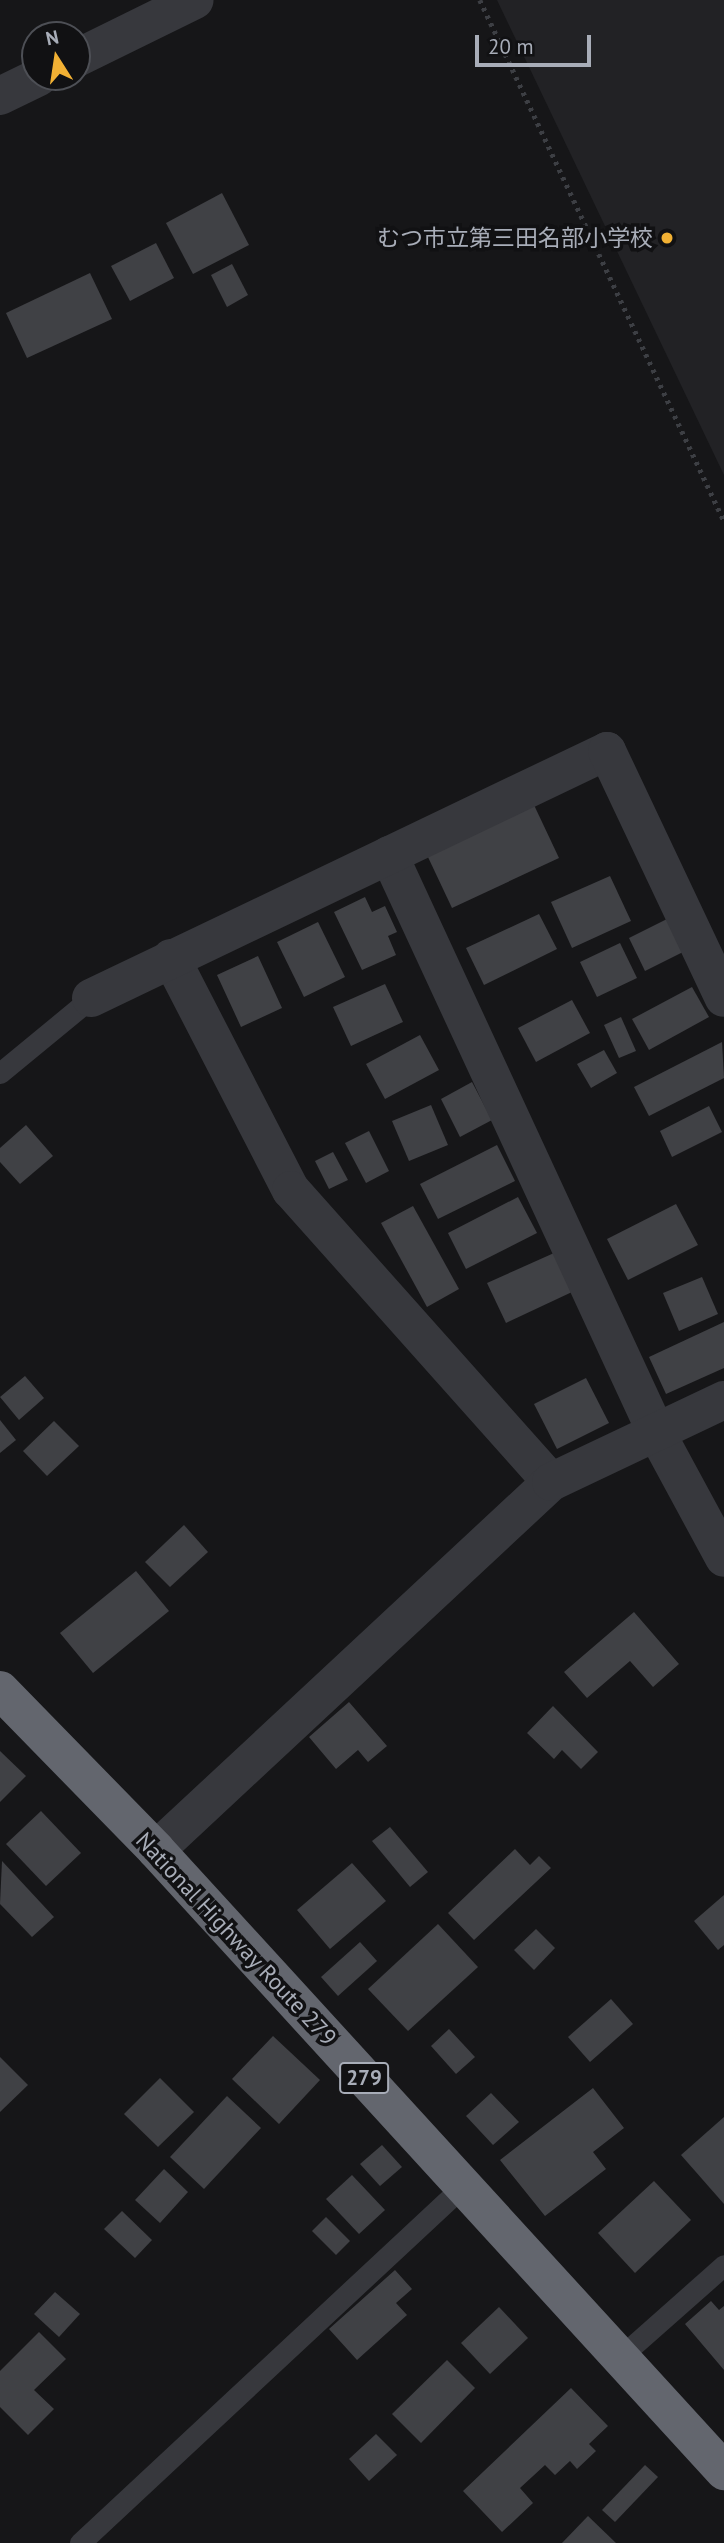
<!DOCTYPE html>
<html>
<head>
<meta charset="utf-8">
<style>
	body { margin:0 }
	#map { position:relative; width:724px; height:2543px; overflow:hidden; background:#161618; font-family:"PT Sans","Noto Sans JP",sans-serif }
	div>[style] { position:absolute }
	.built>* { inset:0; background:#222225 }
	.building>* { inset:0; background:#404145 }
	.path>* { height:4.5px; margin-top:-2.25px; transform-origin:0; background:repeating-linear-gradient(90deg,#3d3f44 0 3.5px,transparent 0 8.5px) }
	.lane>* { height:21px; margin:-10.5px; padding:0 10.5px; transform-origin:10.5px; border-radius:10.5px; background:#37383d }
	.street>* { height:38px; margin:-19px; padding:0 19px; transform-origin:19px; border-radius:19px; background:#37383d }
	.highway>* { height:38px; margin:-19px; padding:0 19px; transform-origin:19px; border-radius:19px; background:#63666e }
	.dots>* { width:19px; height:19px; translate:-50% -50%; box-sizing:border-box; border:4px solid #111113; border-radius:50% }
	span { translate:-50% -50%; white-space:nowrap; text-align:center; line-height:1.15; -webkit-text-stroke:7px #111113; paint-order:stroke }
	.shield-label span { padding:2px 5px; background:#111113; border:2px solid; border-radius:5px; -webkit-text-stroke-width:0 }
	.shield-label { font-size:21px; color:#a8adb8; font-weight:700 }
	.poi-label { font-size:23px; color:#a8adb8 }
	.right { translate:-100% -50%; text-align:right }
	.street-label { font-size:23px; color:#a8adb8 }
	.north { position:absolute; left:21px; top:21px; width:70px; height:70px; box-sizing:border-box; background:#111113; border:2px solid #4d4f55; border-radius:50%; rotate:348deg; font-size:19px; font-weight:700; line-height:28px; text-align:center; color:#a8adb8 }
	.north::after { content:''; display:block; margin:auto; width:24px; height:32px; background:#f2b134; clip-path:polygon(50% 0,100% 100%,50% 72%,0 100%) }
	.scale { position:absolute; left:475px; top:35px; width:116px; height:32px; box-sizing:border-box; border:4px solid #a8adb8; border-top:0; padding-left:9px; font-size:21px; line-height:24px; white-space:nowrap; color:#a8adb8; -webkit-text-stroke:5px #111113; paint-order:stroke }
</style>
</head>
<body>
<div id="map">
	<div class="built">
		<i style="clip-path:polygon(497px 0,724px 0,724px 475px)"></i>
	</div>
	<div class="building">
		<i style="clip-path:polygon(222px 193px,249px 245px,193px 274px,166px 223px)"></i>
		<i style="clip-path:polygon(156px 243px,174px 278px,130px 301px,111px 266px)"></i>
		<i style="clip-path:polygon(232px 264px,248px 295px,227px 307px,211px 275px)"></i>
		<i style="clip-path:polygon(90px 273px,112px 319px,27px 358px,6px 313px)"></i>
		<i style="clip-path:polygon(534px 805px,559px 858px,452px 908px,427px 855px)"></i>
		<i style="clip-path:polygon(610px 876px,631px 921px,572px 948px,551px 902px)"></i>
		<i style="clip-path:polygon(365px 897px,372px 912px,385px 906px,397px 932px,388px 936px,396px 955px,362px 970px,334px 912px)"></i>
		<i style="clip-path:polygon(539px 914px,557px 949px,484px 985px,466px 948px)"></i>
		<i style="clip-path:polygon(669px 918px,685px 951px,645px 971px,629px 938px)"></i>
		<i style="clip-path:polygon(318px 922px,345px 977px,304px 997px,277px 942px)"></i>
		<i style="clip-path:polygon(620px 943px,637px 978px,597px 997px,580px 962px)"></i>
		<i style="clip-path:polygon(258px 956px,282px 1008px,241px 1027px,217px 975px)"></i>
		<i style="clip-path:polygon(385px 984px,403px 1022px,351px 1046px,333px 1007px)"></i>
		<i style="clip-path:polygon(692px 987px,709px 1017px,649px 1050px,632px 1019px)"></i>
		<i style="clip-path:polygon(572px 1000px,590px 1033px,536px 1062px,518px 1028px)"></i>
		<i style="clip-path:polygon(621px 1017px,636px 1051px,619px 1058px,604px 1025px)"></i>
		<i style="clip-path:polygon(420px 1035px,439px 1070px,385px 1099px,366px 1064px)"></i>
		<i style="clip-path:polygon(722px 1042px,724px 1078px,649px 1116px,634px 1087px)"></i>
		<i style="clip-path:polygon(604px 1050px,617px 1073px,591px 1088px,577px 1064px)"></i>
		<i style="clip-path:polygon(472px 1082px,492px 1120px,460px 1137px,441px 1099px)"></i>
		<i style="clip-path:polygon(431px 1105px,448px 1145px,409px 1161px,392px 1121px)"></i>
		<i style="clip-path:polygon(709px 1106px,722px 1132px,672px 1157px,660px 1131px)"></i>
		<i style="clip-path:polygon(26px 1125px,53px 1156px,20px 1184px,0 1162px,0 1148px)"></i>
		<i style="clip-path:polygon(369px 1131px,389px 1171px,366px 1183px,345px 1143px)"></i>
		<i style="clip-path:polygon(497px 1145px,515px 1181px,438px 1219px,420px 1184px)"></i>
		<i style="clip-path:polygon(333px 1152px,348px 1180px,329px 1189px,315px 1161px)"></i>
		<i style="clip-path:polygon(518px 1197px,537px 1233px,466px 1269px,448px 1233px)"></i>
		<i style="clip-path:polygon(676px 1204px,698px 1245px,628px 1280px,607px 1239px)"></i>
		<i style="clip-path:polygon(413px 1206px,459px 1289px,427px 1307px,381px 1223px)"></i>
		<i style="clip-path:polygon(554px 1253px,572px 1292px,506px 1323px,487px 1283px)"></i>
		<i style="clip-path:polygon(702px 1277px,718px 1314px,679px 1331px,663px 1293px)"></i>
		<i style="clip-path:polygon(724px 1322px,724px 1368px,666px 1394px,649px 1357px)"></i>
		<i style="clip-path:polygon(25px 1376px,44px 1398px,19px 1420px,0 1397px)"></i>
		<i style="clip-path:polygon(586px 1378px,609px 1423px,557px 1449px,534px 1404px)"></i>
		<i style="clip-path:polygon(0 1420px,16px 1440px,0 1453px)"></i>
		<i style="clip-path:polygon(54px 1421px,79px 1446px,47px 1476px,23px 1451px)"></i>
		<i style="clip-path:polygon(184px 1525px,208px 1552px,170px 1587px,145px 1562px)"></i>
		<i style="clip-path:polygon(136px 1571px,169px 1611px,93px 1673px,60px 1633px)"></i>
		<i style="clip-path:polygon(634px 1612px,679px 1664px,653px 1687px,630px 1661px,587px 1698px,564px 1672px)"></i>
		<i style="clip-path:polygon(349px 1702px,387px 1746px,368px 1762px,358px 1750px,336px 1769px,309px 1737px)"></i>
		<i style="clip-path:polygon(553px 1706px,598px 1752px,581px 1769px,562px 1750px,554px 1759px,527px 1733px)"></i>
		<i style="clip-path:polygon(0 1751px,26px 1776px,0 1802px)"></i>
		<i style="clip-path:polygon(41px 1811px,81px 1853px,46px 1886px,6px 1844px)"></i>
		<i style="clip-path:polygon(390px 1827px,428px 1872px,410px 1887px,372px 1841px)"></i>
		<i style="clip-path:polygon(515px 1849px,530px 1865px,539px 1856px,551px 1868px,474px 1940px,448px 1913px)"></i>
		<i style="clip-path:polygon(2px 1861px,54px 1917px,32px 1937px,0 1904px)"></i>
		<i style="clip-path:polygon(352px 1863px,386px 1901px,330px 1949px,297px 1910px)"></i>
		<i style="clip-path:polygon(724px 1895px,724px 1945px,718px 1950px,694px 1921px)"></i>
		<i style="clip-path:polygon(438px 1924px,478px 1967px,408px 2031px,368px 1989px)"></i>
		<i style="clip-path:polygon(536px 1929px,555px 1948px,534px 1970px,514px 1950px)"></i>
		<i style="clip-path:polygon(360px 1942px,377px 1961px,338px 1996px,321px 1977px)"></i>
		<i style="clip-path:polygon(611px 1999px,633px 2024px,590px 2062px,568px 2037px)"></i>
		<i style="clip-path:polygon(449px 2029px,475px 2057px,456px 2074px,431px 2046px)"></i>
		<i style="clip-path:polygon(273px 2036px,320px 2080px,279px 2124px,232px 2079px)"></i>
		<i style="clip-path:polygon(0 2057px,28px 2085px,0 2112px)"></i>
		<i style="clip-path:polygon(160px 2078px,194px 2112px,158px 2147px,124px 2114px)"></i>
		<i style="clip-path:polygon(593px 2088px,624px 2128px,593px 2152px,606px 2169px,545px 2216px,500px 2160px)"></i>
		<i style="clip-path:polygon(491px 2093px,519px 2122px,493px 2145px,466px 2116px)"></i>
		<i style="clip-path:polygon(227px 2096px,261px 2128px,204px 2189px,170px 2157px)"></i>
		<i style="clip-path:polygon(724px 2117px,724px 2204px,681px 2155px)"></i>
		<i style="clip-path:polygon(382px 2145px,402px 2167px,380px 2186px,360px 2164px)"></i>
		<i style="clip-path:polygon(164px 2169px,188px 2192px,160px 2223px,135px 2200px)"></i>
		<i style="clip-path:polygon(352px 2175px,385px 2210px,359px 2234px,326px 2199px)"></i>
		<i style="clip-path:polygon(654px 2181px,691px 2220px,635px 2273px,598px 2233px)"></i>
		<i style="clip-path:polygon(122px 2211px,152px 2240px,135px 2258px,104px 2229px)"></i>
		<i style="clip-path:polygon(326px 2217px,350px 2241px,336px 2255px,312px 2231px)"></i>
		<i style="clip-path:polygon(395px 2270px,412px 2289px,396px 2303px,407px 2315px,357px 2360px,329px 2329px)"></i>
		<i style="clip-path:polygon(55px 2292px,80px 2314px,59px 2337px,34px 2314px)"></i>
		<i style="clip-path:polygon(711px 2301px,719px 2310px,724px 2306px,724px 2370px,685px 2324px)"></i>
		<i style="clip-path:polygon(499px 2307px,528px 2338px,490px 2374px,461px 2343px)"></i>
		<i style="clip-path:polygon(39px 2332px,66px 2359px,34px 2390px,54px 2409px,28px 2435px,0 2407px,0 2371px)"></i>
		<i style="clip-path:polygon(447px 2360px,475px 2388px,421px 2443px,392px 2414px)"></i>
		<i style="clip-path:polygon(571px 2388px,608px 2426px,589px 2444px,596px 2451px,577px 2469px,570px 2461px,555px 2475px,545px 2465px,520px 2488px,533px 2503px,502px 2532px,463px 2491px)"></i>
		<i style="clip-path:polygon(376px 2434px,397px 2455px,369px 2481px,349px 2459px)"></i>
		<i style="clip-path:polygon(645px 2465px,658px 2477px,615px 2522px,602px 2510px)"></i>
		<i style="clip-path:polygon(588px 2516px,616px 2543px,562px 2543px)"></i>
	</div>
	<div class="path">
		<i style="left:480px;top:0;width:575px;rotate:64.9deg"></i>
	</div>
	<div class="lane">
		<i style="left:0;top:1073px;width:118px;rotate:-39.5deg"></i>
		<i style="left:619px;top:2358px;width:140px;rotate:-41.5deg"></i>
		<i style="left:80px;top:2543px;width:524px;rotate:-42.99deg"></i>
	</div>
	<div class="street">
		<i style="left:77px;top:58px;width:131px;rotate:-26.2deg"></i>
		<i style="left:0;top:96px;width:43px;rotate:-26deg"></i>
		<i style="left:389px;top:855px;width:636px;rotate:65.17deg"></i>
		<i style="left:656px;top:1432px;width:143px;rotate:61.6deg"></i>
		<i style="left:171px;top:958px;width:261px;rotate:62.7deg"></i>
		<i style="left:291px;top:1190px;width:391px;rotate:48.3deg"></i>
		<i style="left:91px;top:998px;width:572px;rotate:-25.58deg"></i>
		<i style="left:607px;top:751px;width:273px;rotate:64.7deg"></i>
		<i style="left:156px;top:1850px;width:540px;rotate:-42.97deg"></i>
		<i style="left:551px;top:1482px;width:191px;rotate:-25.4deg"></i>
	</div>
	<div class="highway">
		<i style="left:0;top:1690px;width:223px;rotate:45.7deg"></i>
		<i style="left:156px;top:1850px;width:842px;rotate:47.55deg"></i>
	</div>
	<div class="dots">
		<i style="left:667px;top:238px;background:#f2b134"></i>
	</div>
	<div class="shield-label">
		<span style="left:364px;top:2078px">279</span>
	</div>
	<div class="poi-label">
		<span class="right" style="left:653px;top:238px">むつ市立第三田名部小学校</span>
	</div>
	<div class="street-label">
		<span style="left:236px;top:1939px;rotate:47deg">National Highway Route 279</span>
	</div>
	<div class="north">N</div>
	<div class="scale">20 m</div>
</div>
</body>
</html>
